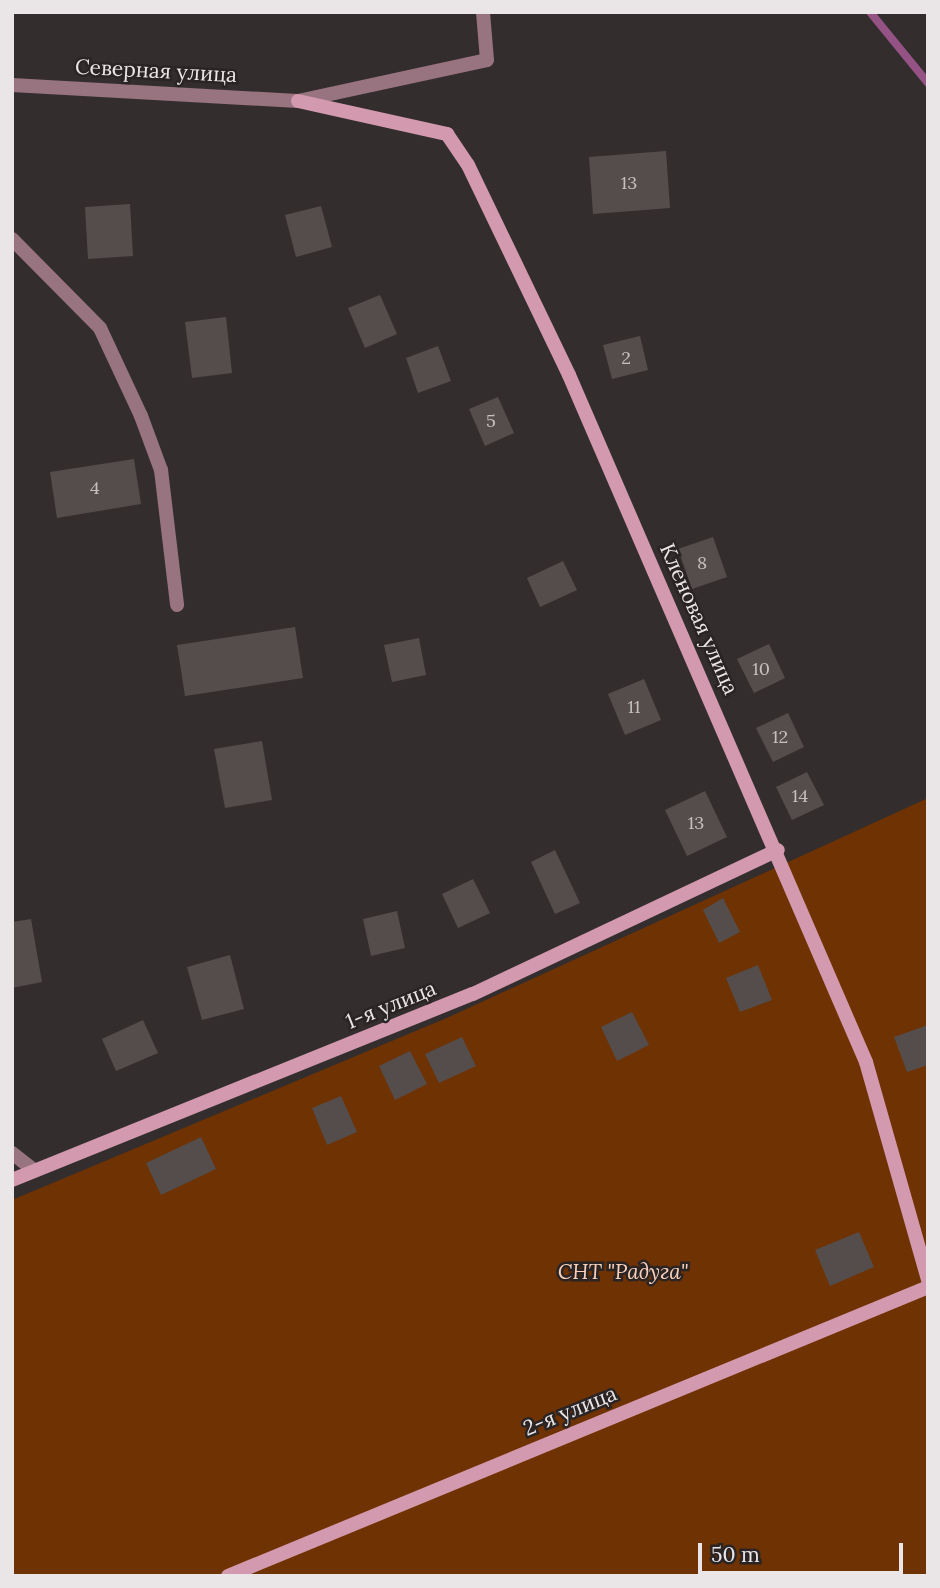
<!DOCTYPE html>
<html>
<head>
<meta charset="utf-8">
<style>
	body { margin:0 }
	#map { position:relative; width:940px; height:1588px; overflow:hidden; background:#342d2e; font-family:Lora,serif }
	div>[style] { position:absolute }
	.green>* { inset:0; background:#6f3202 }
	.stream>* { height:8px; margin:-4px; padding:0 4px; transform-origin:4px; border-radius:4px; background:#955385 }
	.building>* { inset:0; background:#544d4c }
	.lane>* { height:14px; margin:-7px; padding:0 7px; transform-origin:7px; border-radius:7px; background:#987380 }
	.street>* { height:14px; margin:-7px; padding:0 7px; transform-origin:7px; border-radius:7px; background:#987380 }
	.secondary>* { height:14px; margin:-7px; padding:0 7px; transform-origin:7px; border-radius:7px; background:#d399ae }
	span { translate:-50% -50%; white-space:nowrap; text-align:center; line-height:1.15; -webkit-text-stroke:5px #2a2424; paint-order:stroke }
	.number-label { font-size:18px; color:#c4c0c0 }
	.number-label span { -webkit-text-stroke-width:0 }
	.street-label { font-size:21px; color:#eae6e7 }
	.park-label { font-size:21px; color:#f9d0b9; font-style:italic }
	.frame { position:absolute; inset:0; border:14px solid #eae6e7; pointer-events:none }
	.scale { position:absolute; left:698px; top:1543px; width:205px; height:32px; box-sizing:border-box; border:4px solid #eae6e7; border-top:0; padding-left:9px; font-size:21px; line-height:24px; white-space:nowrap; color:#eae6e7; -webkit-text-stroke:5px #2a2424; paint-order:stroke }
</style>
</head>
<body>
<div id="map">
	<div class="green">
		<i style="clip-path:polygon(928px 798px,928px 1576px,12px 1576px,12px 1200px,449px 1017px)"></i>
	</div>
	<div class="stream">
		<i style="left:870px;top:12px;width:92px;rotate:50.8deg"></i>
	</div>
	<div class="building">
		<i style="clip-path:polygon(666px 151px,670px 208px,593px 214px,589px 157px)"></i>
		<i style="clip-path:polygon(130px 204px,133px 256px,88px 259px,85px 207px)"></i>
		<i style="clip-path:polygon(321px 206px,332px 247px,296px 257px,285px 215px)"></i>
		<i style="clip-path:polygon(380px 295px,397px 334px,365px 348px,348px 308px)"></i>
		<i style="clip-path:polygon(226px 317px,232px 373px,192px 378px,185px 322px)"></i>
		<i style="clip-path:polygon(640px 336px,648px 370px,612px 379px,603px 345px)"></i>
		<i style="clip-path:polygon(438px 346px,451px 381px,418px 393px,406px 358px)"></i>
		<i style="clip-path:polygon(498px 397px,514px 433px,485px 446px,469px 409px)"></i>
		<i style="clip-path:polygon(134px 459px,141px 504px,57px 518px,50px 472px)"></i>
		<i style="clip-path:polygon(713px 537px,727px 577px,692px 589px,678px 549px)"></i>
		<i style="clip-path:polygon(563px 561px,577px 590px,540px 607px,527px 578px)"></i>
		<i style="clip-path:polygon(295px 627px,303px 678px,185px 696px,177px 645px)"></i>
		<i style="clip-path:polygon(419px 638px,426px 675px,392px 682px,384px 645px)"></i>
		<i style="clip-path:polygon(769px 644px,785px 678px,754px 693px,737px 659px)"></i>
		<i style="clip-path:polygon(644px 679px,661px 720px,625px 735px,608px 694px)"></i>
		<i style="clip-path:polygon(788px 713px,804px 747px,773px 762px,756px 728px)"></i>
		<i style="clip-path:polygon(262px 741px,272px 800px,225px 808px,214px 749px)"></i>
		<i style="clip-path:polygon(807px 772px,824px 805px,792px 820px,776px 787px)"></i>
		<i style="clip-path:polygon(705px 791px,727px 837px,687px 856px,665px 810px)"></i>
		<i style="clip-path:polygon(555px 850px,580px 903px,555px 914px,531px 862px)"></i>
		<i style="clip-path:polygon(473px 879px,490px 913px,458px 928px,442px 894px)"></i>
		<i style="clip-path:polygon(723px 898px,740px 932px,719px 943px,703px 910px)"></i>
		<i style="clip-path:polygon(397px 911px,405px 948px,371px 956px,363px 919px)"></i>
		<i style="clip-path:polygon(31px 919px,42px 982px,12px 988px,12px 922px)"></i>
		<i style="clip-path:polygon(230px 955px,244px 1009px,202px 1020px,187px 967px)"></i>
		<i style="clip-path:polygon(758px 965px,772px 1000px,740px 1012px,726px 978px)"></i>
		<i style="clip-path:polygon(632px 1012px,649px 1045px,617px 1061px,601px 1027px)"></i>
		<i style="clip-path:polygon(143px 1020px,158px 1053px,116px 1071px,102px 1039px)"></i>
		<i style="clip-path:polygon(928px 1025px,928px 1065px,907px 1072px,894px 1037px)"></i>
		<i style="clip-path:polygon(462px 1037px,476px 1066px,439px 1083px,425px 1054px)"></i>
		<i style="clip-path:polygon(410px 1051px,427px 1084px,395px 1100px,379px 1066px)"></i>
		<i style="clip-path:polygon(341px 1096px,357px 1132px,327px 1145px,312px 1108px)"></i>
		<i style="clip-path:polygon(201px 1137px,216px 1169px,161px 1195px,146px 1163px)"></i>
		<i style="clip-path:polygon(859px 1232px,874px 1267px,830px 1286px,815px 1250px)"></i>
	</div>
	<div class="lane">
		<i style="left:298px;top:101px;width:193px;rotate:-12.2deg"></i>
		<i style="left:487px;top:60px;width:48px;rotate:-94.8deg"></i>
	</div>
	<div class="street">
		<i style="left:12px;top:85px;width:286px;rotate:3.2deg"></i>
		<i style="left:12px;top:239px;width:125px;rotate:45.3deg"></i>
		<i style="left:100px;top:328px;width:97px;rotate:65deg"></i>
		<i style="left:141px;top:416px;width:58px;rotate:69.7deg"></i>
		<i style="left:161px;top:470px;width:136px;rotate:83.2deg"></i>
		<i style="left:12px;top:1153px;width:28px;rotate:38deg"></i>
	</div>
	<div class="secondary">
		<i style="left:298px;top:101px;width:153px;rotate:12.5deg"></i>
		<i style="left:447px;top:134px;width:37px;rotate:56deg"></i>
		<i style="left:468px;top:165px;width:233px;rotate:64.3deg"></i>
		<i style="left:569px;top:375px;width:748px;rotate:66.62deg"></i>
		<i style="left:866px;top:1062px;width:227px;rotate:74.1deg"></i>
		<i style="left:12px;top:1180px;width:497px;rotate:-22deg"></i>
		<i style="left:473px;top:994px;width:337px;rotate:-25.3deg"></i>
		<i style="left:228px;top:1576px;width:757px;rotate:-22.43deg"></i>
	</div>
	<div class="number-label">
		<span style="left:629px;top:183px">13</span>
		<span style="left:626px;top:358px">2</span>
		<span style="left:491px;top:421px">5</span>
		<span style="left:95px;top:488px">4</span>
		<span style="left:702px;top:563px">8</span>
		<span style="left:761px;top:669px">10</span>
		<span style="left:634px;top:707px">11</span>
		<span style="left:780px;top:737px">12</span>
		<span style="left:800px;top:796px">14</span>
		<span style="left:696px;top:823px">13</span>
	</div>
	<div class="street-label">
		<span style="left:156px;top:71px;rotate:3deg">Северная улица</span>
		<span style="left:699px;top:619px;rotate:66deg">Кленовая улица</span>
		<span style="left:391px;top:1005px;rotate:-22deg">1-я улица</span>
		<span style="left:570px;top:1411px;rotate:-22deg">2-я улица</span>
	</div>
	<div class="park-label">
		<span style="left:623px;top:1272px">СНТ "Радуга"</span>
	</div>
	<div class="frame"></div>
	<div class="scale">50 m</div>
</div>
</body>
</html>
